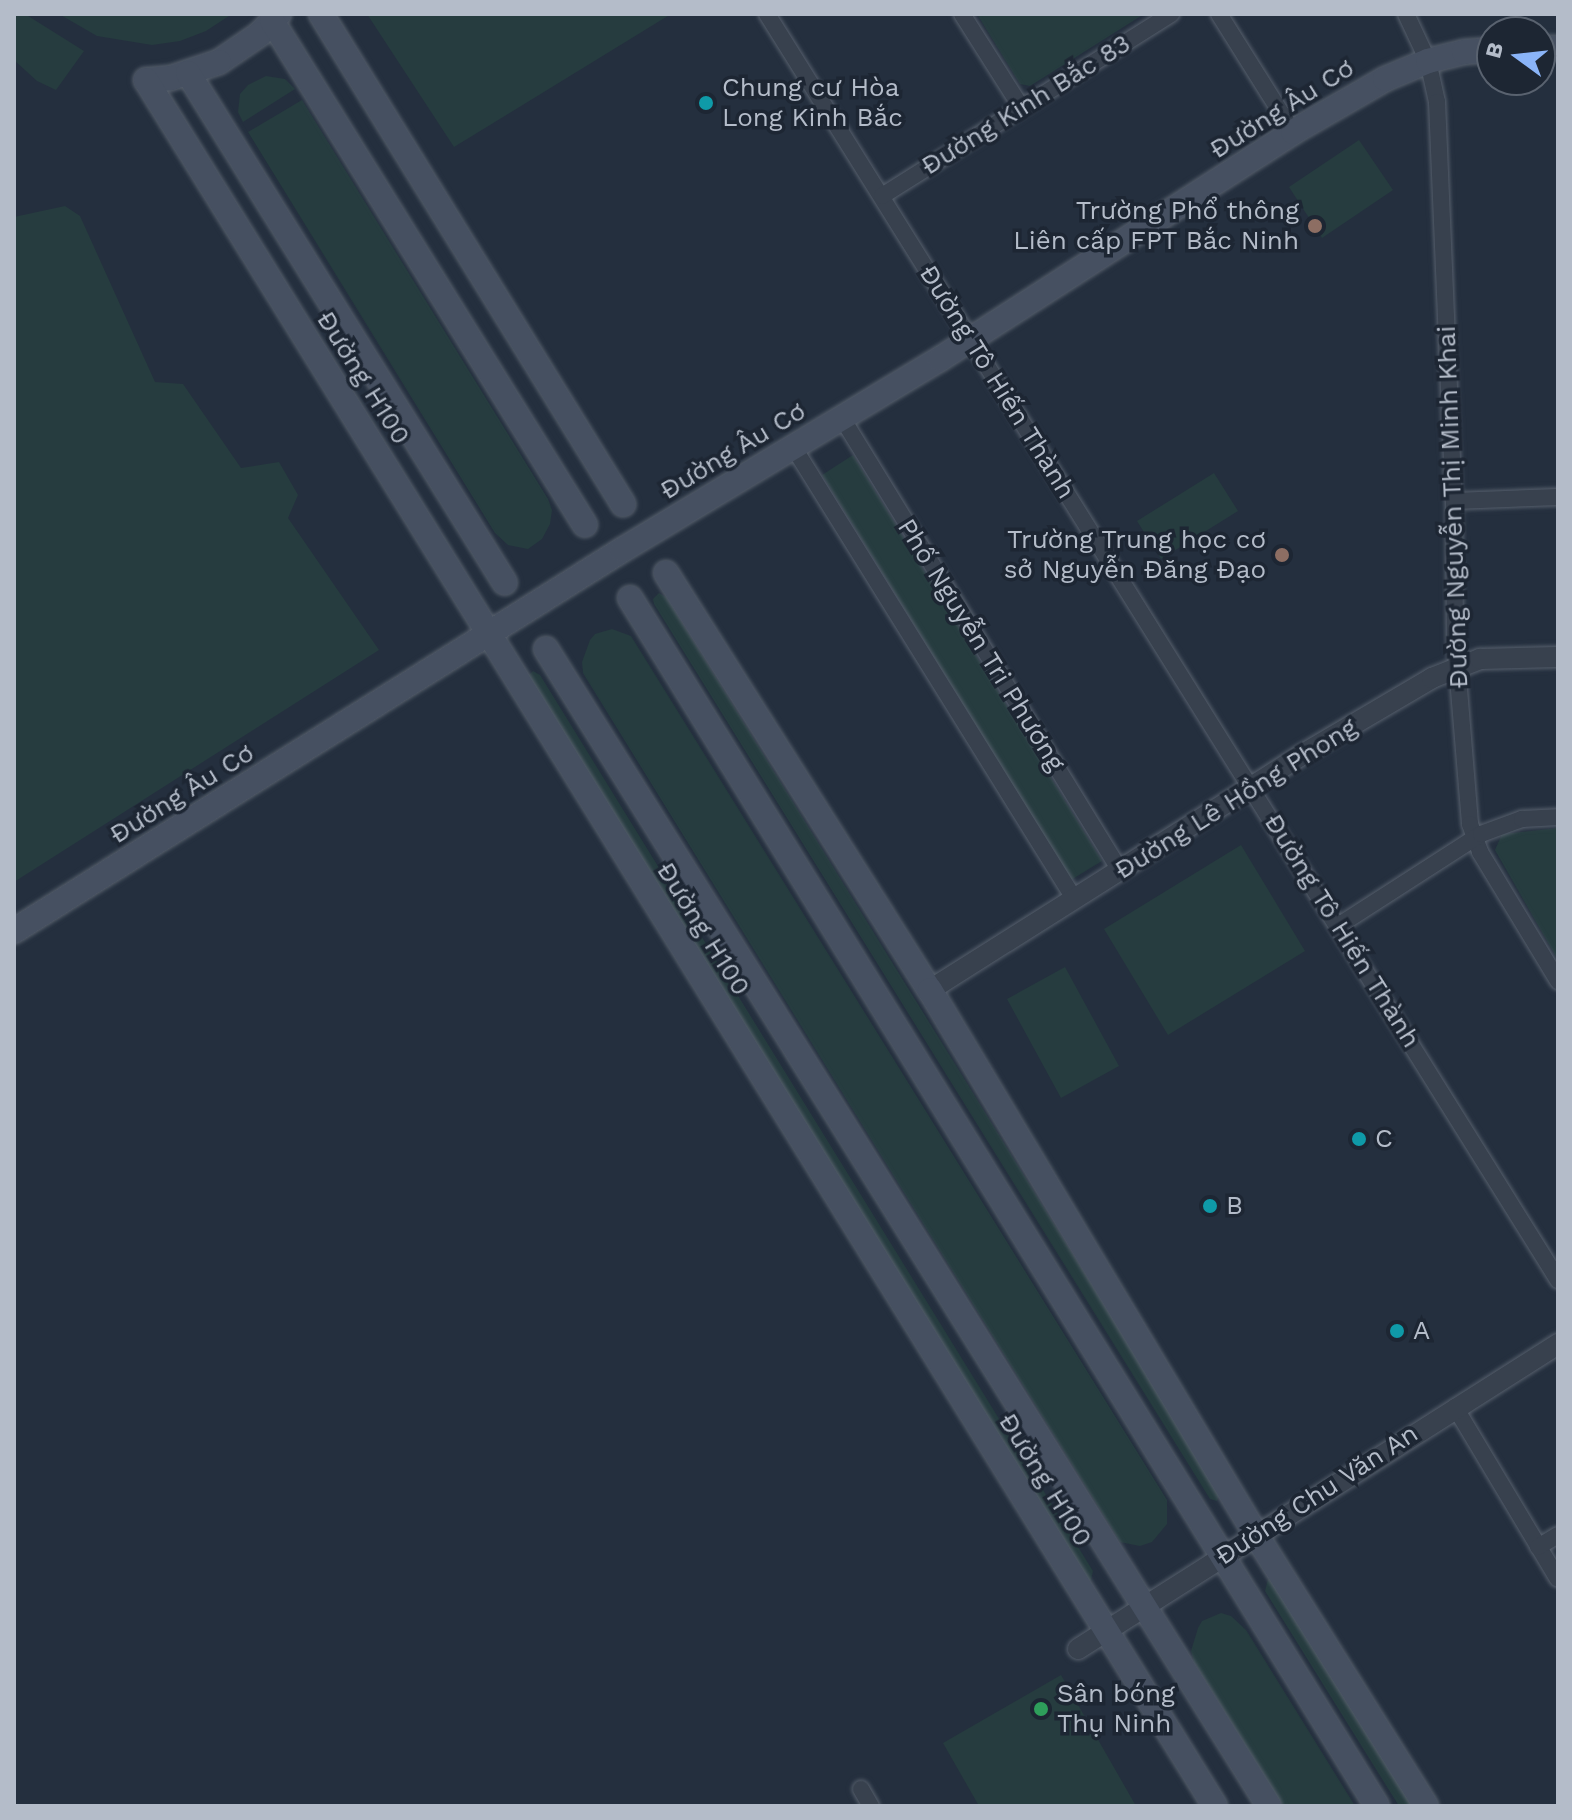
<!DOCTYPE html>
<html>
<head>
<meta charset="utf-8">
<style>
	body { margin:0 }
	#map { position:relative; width:1572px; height:1820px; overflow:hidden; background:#242f3e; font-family:"Work Sans",sans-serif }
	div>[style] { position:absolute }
	.green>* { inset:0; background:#263c3f }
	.roads { filter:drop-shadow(0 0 2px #565f6c) drop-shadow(0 0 2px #565f6c) }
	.minor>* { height:16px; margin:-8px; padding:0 8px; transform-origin:8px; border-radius:8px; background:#38414e }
	.tertiary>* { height:20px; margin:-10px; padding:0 10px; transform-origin:10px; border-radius:10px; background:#38414e }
	.secondary>* { height:24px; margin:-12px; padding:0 12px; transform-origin:12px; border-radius:12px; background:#465061 }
	.dots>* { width:22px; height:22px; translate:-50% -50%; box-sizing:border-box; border:4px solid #1d2633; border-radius:50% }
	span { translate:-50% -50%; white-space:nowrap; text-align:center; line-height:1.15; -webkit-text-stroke:7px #1d2633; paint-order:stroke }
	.poi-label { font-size:26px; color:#b4bcc9 }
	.left { translate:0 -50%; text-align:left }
	.right { translate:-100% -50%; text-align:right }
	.street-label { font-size:26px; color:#b4bcc9 }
	.frame { position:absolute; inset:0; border:16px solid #b4bcc9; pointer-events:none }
	.north { position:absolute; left:1476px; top:16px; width:80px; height:80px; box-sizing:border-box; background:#1d2633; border:2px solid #59626f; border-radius:50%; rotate:285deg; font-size:22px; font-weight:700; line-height:32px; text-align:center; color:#b4bcc9 }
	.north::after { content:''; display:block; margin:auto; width:28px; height:36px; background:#8ab4f8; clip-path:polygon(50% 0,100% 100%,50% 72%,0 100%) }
</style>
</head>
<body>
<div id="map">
	<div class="green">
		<i style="clip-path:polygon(14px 14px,25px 14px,84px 51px,56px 90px,37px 81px,14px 60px)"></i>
		<i style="clip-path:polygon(59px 14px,232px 14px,206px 31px,180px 41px,152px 45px,97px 36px)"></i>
		<i style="clip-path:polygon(367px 14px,671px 14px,454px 147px)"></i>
		<i style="clip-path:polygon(977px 14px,1144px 14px,1030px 86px,1020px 84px)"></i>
		<i style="clip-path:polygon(266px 76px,285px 79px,295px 89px,243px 122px,238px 112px,240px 94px,248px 85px)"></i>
		<i style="clip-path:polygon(302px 100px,548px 499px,552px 510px,550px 524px,542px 539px,528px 549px,508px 545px,495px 533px,248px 132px)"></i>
		<i style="clip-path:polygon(1359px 140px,1393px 190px,1322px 238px,1289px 187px)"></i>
		<i style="clip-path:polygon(65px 206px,80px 216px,155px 382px,183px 384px,241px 468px,279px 462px,298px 495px,288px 518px,379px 650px,14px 882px,14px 217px)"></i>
		<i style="clip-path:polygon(853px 455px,1102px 861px,1071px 880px,822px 475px)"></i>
		<i style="clip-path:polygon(1214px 473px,1238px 511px,1161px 559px,1137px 521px)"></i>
		<i style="clip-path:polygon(659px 593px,666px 597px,1220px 1492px,1217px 1501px,1210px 1499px,654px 604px,653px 599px)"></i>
		<i style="clip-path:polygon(612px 629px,631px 636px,1167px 1500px,1167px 1524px,1152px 1542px,1140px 1546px,1120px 1542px,583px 673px,582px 662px,590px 640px,595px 634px)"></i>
		<i style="clip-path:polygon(533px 671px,540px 675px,1093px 1571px,1091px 1580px,1087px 1580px,527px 677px)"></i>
		<i style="clip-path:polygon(1558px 828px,1558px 960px,1495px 850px,1502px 834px)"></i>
		<i style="clip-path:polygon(1241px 845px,1305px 951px,1168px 1035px,1104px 929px)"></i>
		<i style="clip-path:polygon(1065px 967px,1119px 1066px,1061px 1098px,1007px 999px)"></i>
		<i style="clip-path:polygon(1268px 1579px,1274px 1581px,1414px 1806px,1399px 1806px,1265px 1591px)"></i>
		<i style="clip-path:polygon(1221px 1613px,1231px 1616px,1246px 1630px,1355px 1806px,1283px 1806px,1194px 1662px,1191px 1651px,1198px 1628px,1202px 1621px)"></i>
		<i style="clip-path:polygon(1061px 1675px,1136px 1806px,979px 1806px,943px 1743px)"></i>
	</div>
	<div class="roads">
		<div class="minor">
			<i style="left:767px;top:14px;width:1493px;rotate:58deg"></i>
			<i style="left:962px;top:14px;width:110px;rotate:57.6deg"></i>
			<i style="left:1219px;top:14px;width:139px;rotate:57.9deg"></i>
			<i style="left:1406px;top:14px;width:52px;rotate:64.9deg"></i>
			<i style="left:1428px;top:61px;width:42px;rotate:77.6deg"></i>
			<i style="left:1437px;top:102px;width:399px;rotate:87.6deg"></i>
			<i style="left:1454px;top:501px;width:140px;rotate:89.6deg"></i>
			<i style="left:1455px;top:641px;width:184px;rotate:85.3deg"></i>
			<i style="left:1470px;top:824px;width:30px;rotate:70deg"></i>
			<i style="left:1480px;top:852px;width:151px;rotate:58.8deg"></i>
			<i style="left:882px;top:196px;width:342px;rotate:-32.2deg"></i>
			<i style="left:842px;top:418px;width:533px;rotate:58.43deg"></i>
			<i style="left:794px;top:448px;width:532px;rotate:58.13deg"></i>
			<i style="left:1454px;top:501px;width:104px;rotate:-2.2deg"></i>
			<i style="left:1338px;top:926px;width:170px;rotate:-32.8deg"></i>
			<i style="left:1481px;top:834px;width:44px;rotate:-20.1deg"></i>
			<i style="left:1522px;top:819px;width:36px;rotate:-3deg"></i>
			<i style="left:1455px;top:1407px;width:200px;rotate:59.1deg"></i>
			<i style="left:1538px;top:1547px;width:23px;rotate:-31deg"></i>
			<i style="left:861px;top:1789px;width:20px;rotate:60deg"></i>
		</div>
		<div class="tertiary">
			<i style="left:930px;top:990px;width:436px;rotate:-32.3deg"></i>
			<i style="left:1298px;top:757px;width:156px;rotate:-30.5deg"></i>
			<i style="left:1432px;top:678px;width:52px;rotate:-21.6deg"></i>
			<i style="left:1480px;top:659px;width:78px;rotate:-1.5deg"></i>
			<i style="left:1078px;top:1649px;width:569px;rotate:-32.43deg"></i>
		</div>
		<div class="secondary">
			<i style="left:279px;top:14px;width:28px;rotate:134deg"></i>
			<i style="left:260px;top:34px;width:50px;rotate:145.7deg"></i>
			<i style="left:219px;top:62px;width:51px;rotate:161.6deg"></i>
			<i style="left:171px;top:78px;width:25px;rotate:175deg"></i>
			<i style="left:146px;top:80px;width:2030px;rotate:58.23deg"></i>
			<i style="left:321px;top:14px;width:576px;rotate:58.35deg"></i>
			<i style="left:272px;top:21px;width:593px;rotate:58.16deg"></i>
			<i style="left:1540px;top:48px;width:18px"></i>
			<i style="left:188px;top:73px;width:600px;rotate:58.14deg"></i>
			<i style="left:666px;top:573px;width:494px;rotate:57.7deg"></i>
			<i style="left:930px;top:990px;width:635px;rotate:59.11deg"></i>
			<i style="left:1256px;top:1535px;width:320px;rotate:57.9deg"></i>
			<i style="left:630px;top:598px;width:1420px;rotate:58.27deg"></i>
			<i style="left:546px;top:649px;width:1364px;rotate:58deg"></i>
			<i style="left:14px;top:931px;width:718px;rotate:-32.07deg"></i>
			<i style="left:622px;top:550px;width:371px;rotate:-31deg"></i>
			<i style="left:940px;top:359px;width:420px;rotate:-32.7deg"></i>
			<i style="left:1293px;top:132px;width:106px;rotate:-29.9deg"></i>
			<i style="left:1385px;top:79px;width:47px;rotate:-22.7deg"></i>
			<i style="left:1428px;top:61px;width:37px;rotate:-14deg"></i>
			<i style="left:1464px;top:52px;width:28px;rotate:-4deg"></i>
		</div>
	</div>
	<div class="dots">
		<i style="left:706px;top:103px;background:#0f9aa8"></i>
		<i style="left:1315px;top:226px;background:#8d6e63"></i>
		<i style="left:1282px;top:555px;background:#8d6e63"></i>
		<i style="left:1359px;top:1139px;background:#0f9aa8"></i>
		<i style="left:1210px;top:1206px;background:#0f9aa8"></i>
		<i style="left:1397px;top:1331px;background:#0f9aa8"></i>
		<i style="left:1041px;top:1709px;background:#2e9e5b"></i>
	</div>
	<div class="poi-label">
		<span class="left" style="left:722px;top:103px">Chung cư Hòa<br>Long Kinh Bắc</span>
		<span class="right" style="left:1299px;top:226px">Trường Phổ thông<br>Liên cấp FPT Bắc Ninh</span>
		<span class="right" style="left:1266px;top:555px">Trường Trung học cơ<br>sở Nguyễn Đăng Đạo</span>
		<span class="left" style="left:1375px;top:1139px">C</span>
		<span class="left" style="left:1226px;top:1206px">B</span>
		<span class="left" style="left:1413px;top:1331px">A</span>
		<span class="left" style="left:1057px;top:1709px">Sân bóng<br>Thụ Ninh</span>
	</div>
	<div class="street-label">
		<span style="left:1026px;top:105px;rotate:-32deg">Đường Kinh Bắc 83</span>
		<span style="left:1282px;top:109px;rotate:-32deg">Đường Âu Cơ</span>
		<span style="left:363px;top:378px;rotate:58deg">Đường H100</span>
		<span style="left:997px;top:382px;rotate:58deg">Đường Tô Hiến Thành</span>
		<span style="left:733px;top:451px;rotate:-31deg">Đường Âu Cơ</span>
		<span style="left:1453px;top:507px;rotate:-92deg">Đường Nguyễn Thị Minh Khai</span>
		<span style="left:981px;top:645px;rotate:58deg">Phố Nguyễn Tri Phương</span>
		<span style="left:182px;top:794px;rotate:-32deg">Đường Âu Cơ</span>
		<span style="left:1236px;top:799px;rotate:-32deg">Đường Lê Hồng Phong</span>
		<span style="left:703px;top:929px;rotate:58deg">Đường H100</span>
		<span style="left:1342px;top:931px;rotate:58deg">Đường Tô Hiến Thành</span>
		<span style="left:1045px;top:1480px;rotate:58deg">Đường H100</span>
		<span style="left:1317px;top:1495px;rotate:-33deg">Đường Chu Văn An</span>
	</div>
	<div class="frame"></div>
	<div class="north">B</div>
</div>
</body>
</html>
